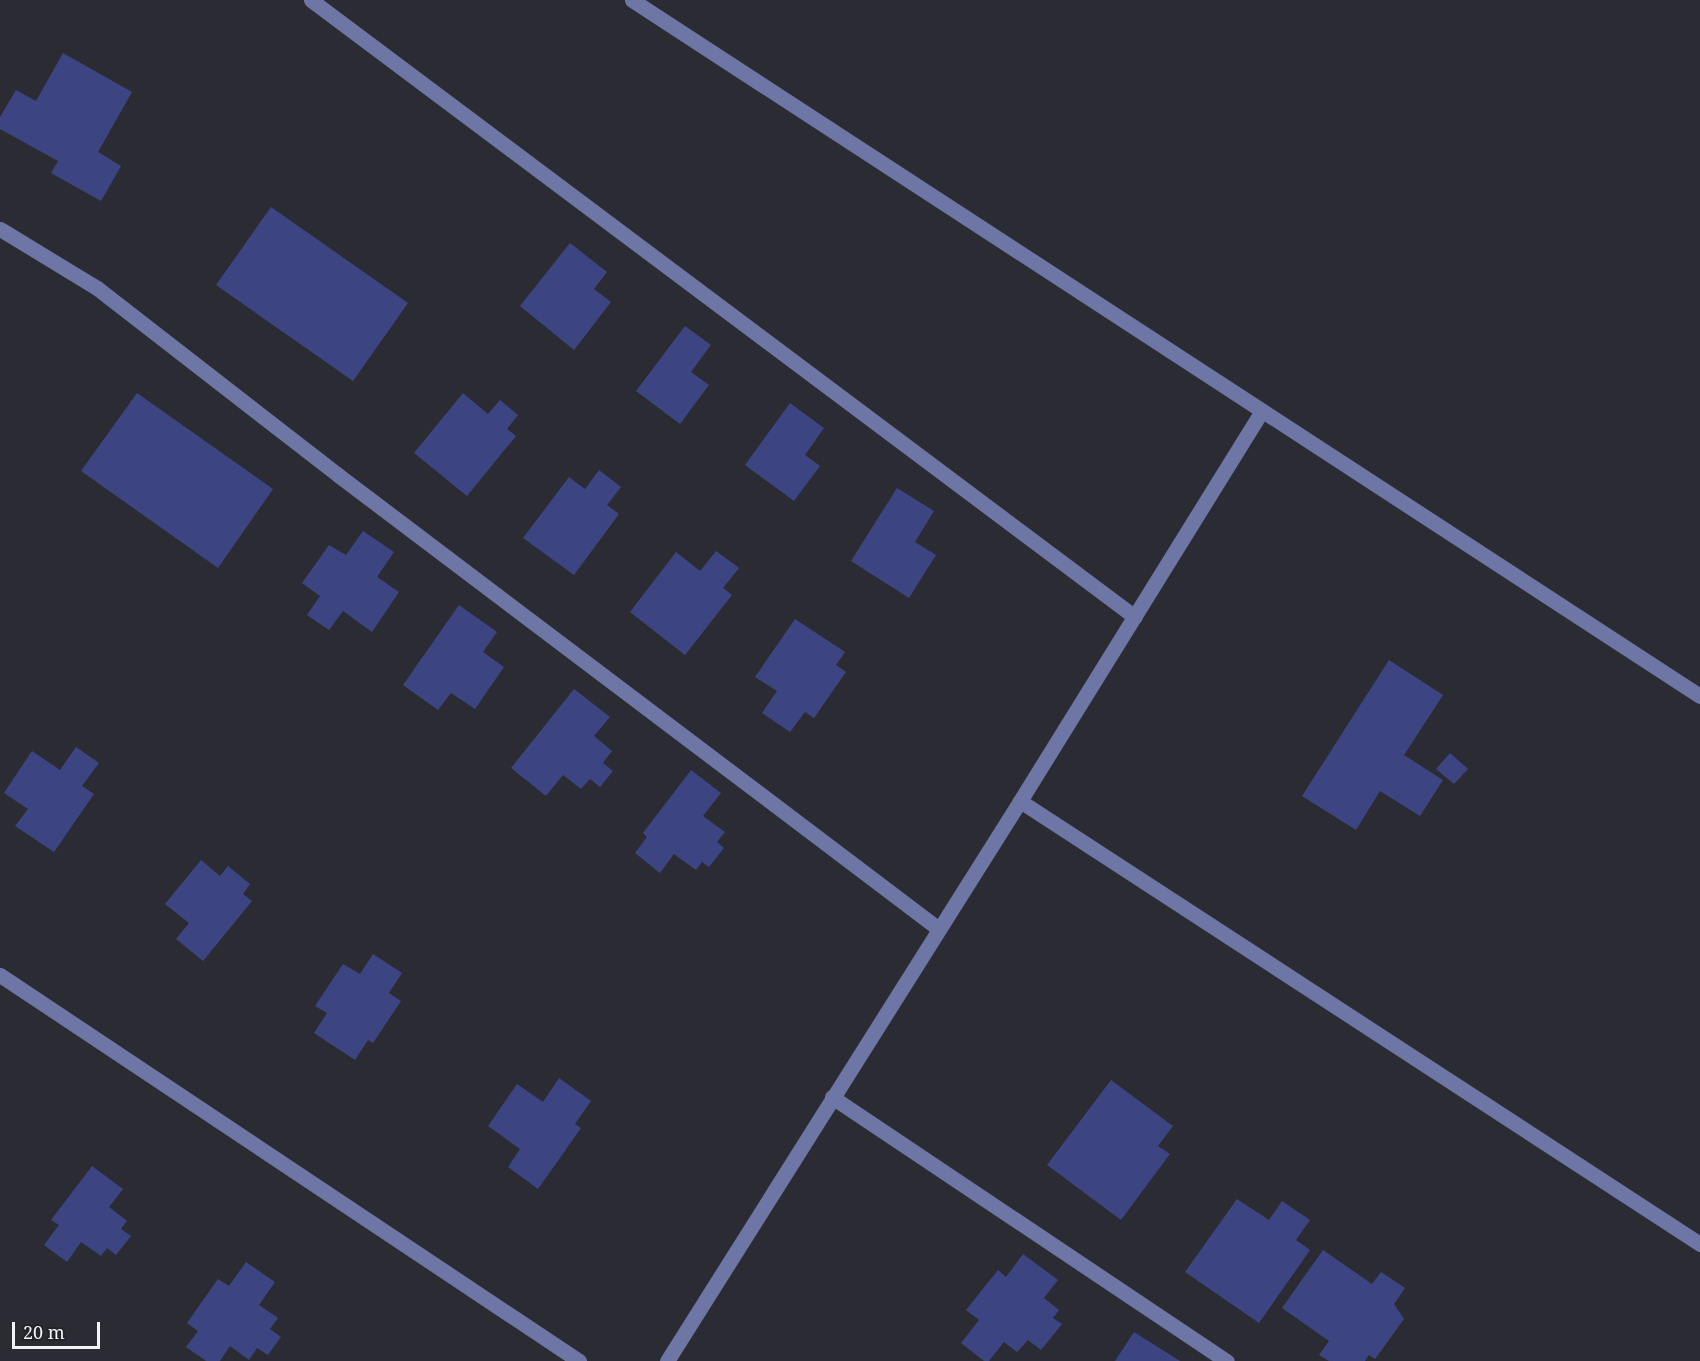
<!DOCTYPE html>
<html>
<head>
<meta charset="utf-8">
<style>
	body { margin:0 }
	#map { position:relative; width:1700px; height:1361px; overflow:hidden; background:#2b2c33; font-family:"Noto Serif",serif }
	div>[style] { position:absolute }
	.building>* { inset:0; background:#3c4582 }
	.minor>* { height:15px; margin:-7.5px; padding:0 7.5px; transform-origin:7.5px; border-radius:7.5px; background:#6d76a5 }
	span { translate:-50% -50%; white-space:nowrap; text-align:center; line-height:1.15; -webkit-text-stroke:5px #212329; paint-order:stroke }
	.scale { position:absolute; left:12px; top:1322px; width:88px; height:27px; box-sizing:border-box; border:3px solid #f2f3f8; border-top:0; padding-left:8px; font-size:18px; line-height:21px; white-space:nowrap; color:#f2f3f8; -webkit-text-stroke:4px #212329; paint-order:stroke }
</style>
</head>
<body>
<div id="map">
	<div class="building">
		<i style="clip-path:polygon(63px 53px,132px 92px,98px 152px,121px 166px,101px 201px,51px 173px,58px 161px,0 129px,0 117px,16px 90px,36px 101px)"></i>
		<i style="clip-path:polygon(271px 207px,408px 303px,353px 381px,216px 285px)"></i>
		<i style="clip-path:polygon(570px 243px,607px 272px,594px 289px,611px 302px,574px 350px,520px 306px)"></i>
		<i style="clip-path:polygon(685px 326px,711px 345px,691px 372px,709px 385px,680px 424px,636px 391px)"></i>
		<i style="clip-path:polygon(137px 393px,273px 489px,218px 568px,81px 471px)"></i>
		<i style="clip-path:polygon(463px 393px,488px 414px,500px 400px,518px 415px,507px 429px,516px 436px,467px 496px,414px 453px)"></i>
		<i style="clip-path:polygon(790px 403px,824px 428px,805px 455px,820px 466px,794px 501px,745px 465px)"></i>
		<i style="clip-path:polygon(599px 470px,621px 487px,607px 505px,619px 514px,574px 575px,523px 538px,569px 477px,585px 489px)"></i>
		<i style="clip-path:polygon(897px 488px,934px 511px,915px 542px,936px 555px,909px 598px,851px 561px)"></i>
		<i style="clip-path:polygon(363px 531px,394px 552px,377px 577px,399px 592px,372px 632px,343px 611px,329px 630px,307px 615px,320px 596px,302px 583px,329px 545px,346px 555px)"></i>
		<i style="clip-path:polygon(716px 551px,739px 568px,723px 588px,732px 595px,685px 655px,630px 612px,676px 552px,700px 571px)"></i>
		<i style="clip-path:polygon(459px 605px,497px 632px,483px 652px,504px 667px,475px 709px,451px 693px,438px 710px,403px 685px)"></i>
		<i style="clip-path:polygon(795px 619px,845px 652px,836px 665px,846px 672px,814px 718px,805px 712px,790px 732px,762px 713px,777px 691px,755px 677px)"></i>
		<i style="clip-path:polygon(1389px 660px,1443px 695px,1404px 755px,1443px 780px,1420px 816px,1380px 791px,1356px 830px,1302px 796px)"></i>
		<i style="clip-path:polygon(574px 689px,610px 717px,594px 736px,612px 751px,603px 763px,613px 771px,600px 787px,590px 779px,581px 789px,563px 775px,546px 796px,511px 768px)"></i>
		<i style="clip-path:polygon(76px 747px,99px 763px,82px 786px,94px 794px,54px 852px,15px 826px,28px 809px,4px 793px,32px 751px,60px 770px)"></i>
		<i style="clip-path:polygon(1450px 753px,1468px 769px,1454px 784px,1436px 769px)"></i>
		<i style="clip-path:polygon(691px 770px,721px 793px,703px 816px,725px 832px,717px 842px,724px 848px,709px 867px,702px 862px,696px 870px,674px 854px,660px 873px,635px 853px,647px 837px,643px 833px)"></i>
		<i style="clip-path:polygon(201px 860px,220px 876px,228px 866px,250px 884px,243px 894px,252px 901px,203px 961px,176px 939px,189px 923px,165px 904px)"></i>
		<i style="clip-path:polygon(373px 954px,402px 973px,389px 993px,401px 1001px,373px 1043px,368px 1040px,355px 1060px,314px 1033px,327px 1013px,315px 1006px,343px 964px,360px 974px)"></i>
		<i style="clip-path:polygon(559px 1078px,591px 1101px,575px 1124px,581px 1128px,538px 1189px,508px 1167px,520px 1149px,488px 1126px,517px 1084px,543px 1102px)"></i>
		<i style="clip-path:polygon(1111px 1080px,1173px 1126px,1158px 1146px,1170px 1154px,1121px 1220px,1047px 1165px)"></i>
		<i style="clip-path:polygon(92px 1166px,123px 1189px,109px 1207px,127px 1221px,121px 1229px,131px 1236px,116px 1255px,107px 1248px,101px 1256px,81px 1242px,67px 1262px,44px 1245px,59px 1225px,51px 1220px)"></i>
		<i style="clip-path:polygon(1237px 1199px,1269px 1220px,1282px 1201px,1310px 1220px,1296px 1240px,1310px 1250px,1259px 1323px,1185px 1272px)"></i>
		<i style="clip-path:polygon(1323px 1250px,1372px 1284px,1381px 1272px,1405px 1288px,1394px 1304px,1404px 1319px,1375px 1359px,1369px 1355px,1365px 1361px,1329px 1361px,1319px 1355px,1329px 1341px,1282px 1308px)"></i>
		<i style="clip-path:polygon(1023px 1254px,1058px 1280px,1044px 1298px,1059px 1310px,1053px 1318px,1062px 1324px,1041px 1350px,1028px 1340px,1017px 1352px,1004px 1342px,989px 1361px,984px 1361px,961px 1343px,979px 1320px,966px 1310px,998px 1270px,1006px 1277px)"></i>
		<i style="clip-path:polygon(246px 1262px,275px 1282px,259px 1305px,278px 1318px,270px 1329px,281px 1337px,268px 1355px,257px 1348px,249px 1360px,230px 1346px,220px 1361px,206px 1361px,186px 1347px,198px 1331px,187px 1323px,218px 1279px,229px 1286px)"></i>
		<i style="clip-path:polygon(1134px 1332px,1180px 1361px,1115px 1361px)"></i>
	</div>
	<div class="minor">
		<i style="left:311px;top:0;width:1029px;rotate:36.83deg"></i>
		<i style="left:632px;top:0;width:1275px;rotate:33.09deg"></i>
		<i style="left:0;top:229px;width:114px;rotate:31.3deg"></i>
		<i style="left:97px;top:288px;width:305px;rotate:37.8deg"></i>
		<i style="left:338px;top:475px;width:753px;rotate:37.07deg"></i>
		<i style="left:1020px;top:801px;width:812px;rotate:33.08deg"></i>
		<i style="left:0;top:975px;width:696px;rotate:33.69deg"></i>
		<i style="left:832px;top:1097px;width:475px;rotate:33.8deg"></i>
		<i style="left:667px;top:1361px;width:662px;rotate:-57.77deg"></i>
		<i style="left:1020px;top:801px;width:457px;rotate:-58.2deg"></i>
	</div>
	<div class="scale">20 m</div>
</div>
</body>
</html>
